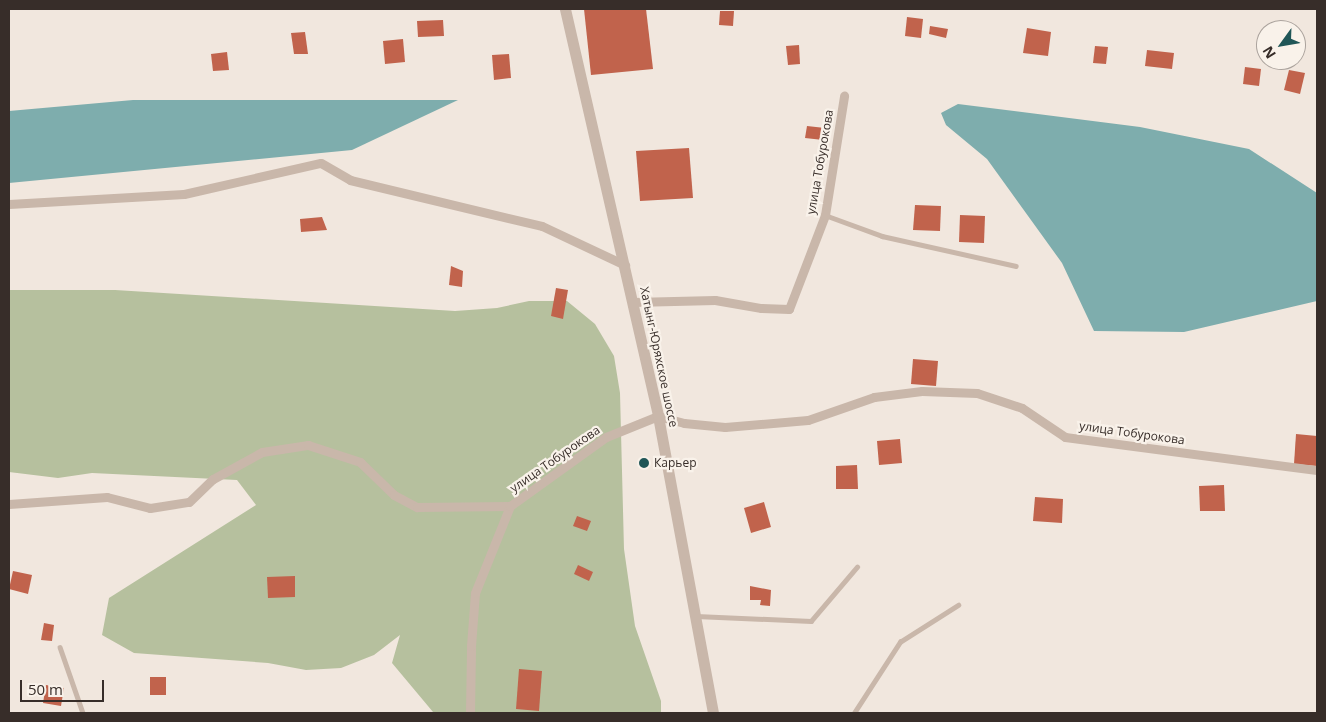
<!DOCTYPE html>
<html>
<head>
<meta charset="utf-8">
<style>
	body { margin:0 }
	#map { position:relative; width:1326px; height:722px; overflow:hidden; background:#f1e7de; font-family:"Open Sans",sans-serif }
	div>[style] { position:absolute }
	.green>* { inset:0; background:#b6c09e }
	.water>* { inset:0; background:#7eadad }
	.building>* { inset:0; background:#c1634c }
	.service>* { height:4.5px; margin:-2.25px; padding:0 2.25px; transform-origin:2.25px; border-radius:2.25px; background:#c9b7aa }
	.minor>* { height:9px; margin:-4.5px; padding:0 4.5px; transform-origin:4.5px; border-radius:4.5px; background:#c9b7aa }
	.tertiary>* { height:11px; margin:-5.5px; padding:0 5.5px; transform-origin:5.5px; border-radius:5.5px; background:#c9b7aa }
	.dots>* { width:14px; height:14px; translate:-50% -50%; box-sizing:border-box; border:2px solid #f9f2ea; border-radius:50% }
	span { translate:-50% -50%; white-space:nowrap; text-align:center; line-height:1.15; -webkit-text-stroke:4.5px #f9f2ea; paint-order:stroke }
	.street-label { font-size:12px; color:#372d29 }
	.poi-label { font-size:12px; color:#372d29 }
	.left { translate:0 -50%; text-align:left }
	.frame { position:absolute; inset:0; border:10px solid #372d29; pointer-events:none }
	.north { position:absolute; left:1256px; top:20px; width:50px; height:50px; box-sizing:border-box; background:#f9f2ea; border:1px solid #aba39d; border-radius:50%; rotate:238deg; font-size:14px; font-weight:700; line-height:20px; text-align:center; color:#372d29 }
	.north::after { content:''; display:block; margin:auto; width:18px; height:22px; background:#205657; clip-path:polygon(50% 0,100% 100%,50% 72%,0 100%) }
	.scale { position:absolute; left:20px; top:680px; width:84px; height:22px; box-sizing:border-box; border:2px solid #372d29; border-top:0; padding-left:6px; font-size:15px; line-height:18px; white-space:nowrap; color:#372d29; -webkit-text-stroke:4px #f9f2ea; paint-order:stroke }
</style>
</head>
<body>
<div id="map">
	<div class="green">
		<i style="clip-path:polygon(9px 290px,115px 290px,455px 311px,497px 308px,529px 301px,567px 301px,595px 324px,614px 356px,620px 393px,624px 549px,635px 626px,661px 701px,661px 713px,433px 712px,392px 663px,400px 635px,374px 655px,341px 668px,306px 670px,268px 663px,134px 653px,102px 635px,109px 598px,256px 505px,237px 480px,92px 473px,58px 478px,9px 472px)"></i>
	</div>
	<div class="water">
		<i style="clip-path:polygon(133px 100px,458px 100px,352px 150px,9px 183px,9px 111px)"></i>
		<i style="clip-path:polygon(958px 104px,1140px 127px,1249px 149px,1317px 193px,1317px 301px,1184px 332px,1094px 331px,1062px 263px,987px 159px,946px 125px,941px 113px)"></i>
	</div>
	<div class="building">
		<i style="clip-path:polygon(584px 9px,646px 9px,653px 69px,591px 75px)"></i>
		<i style="clip-path:polygon(720px 11px,734px 11px,733px 26px,719px 25px)"></i>
		<i style="clip-path:polygon(907px 17px,923px 19px,921px 38px,905px 36px)"></i>
		<i style="clip-path:polygon(443px 20px,444px 36px,418px 37px,417px 21px)"></i>
		<i style="clip-path:polygon(930px 26px,948px 29px,946px 38px,929px 34px)"></i>
		<i style="clip-path:polygon(1027px 28px,1051px 32px,1048px 56px,1023px 53px)"></i>
		<i style="clip-path:polygon(305px 32px,308px 54px,294px 54px,291px 33px)"></i>
		<i style="clip-path:polygon(403px 39px,405px 62px,385px 64px,383px 41px)"></i>
		<i style="clip-path:polygon(799px 45px,800px 64px,788px 65px,786px 46px)"></i>
		<i style="clip-path:polygon(1095px 46px,1108px 47px,1106px 64px,1093px 63px)"></i>
		<i style="clip-path:polygon(1147px 50px,1174px 53px,1172px 69px,1145px 66px)"></i>
		<i style="clip-path:polygon(227px 52px,229px 70px,213px 71px,211px 54px)"></i>
		<i style="clip-path:polygon(509px 54px,511px 78px,494px 80px,492px 55px)"></i>
		<i style="clip-path:polygon(1245px 67px,1261px 69px,1259px 86px,1243px 84px)"></i>
		<i style="clip-path:polygon(1289px 70px,1305px 73px,1300px 94px,1284px 90px)"></i>
		<i style="clip-path:polygon(807px 126px,825px 128px,823px 140px,805px 138px)"></i>
		<i style="clip-path:polygon(689px 148px,693px 198px,640px 201px,636px 151px)"></i>
		<i style="clip-path:polygon(915px 205px,941px 206px,940px 231px,913px 230px)"></i>
		<i style="clip-path:polygon(960px 215px,985px 216px,984px 243px,959px 242px)"></i>
		<i style="clip-path:polygon(322px 217px,327px 230px,301px 232px,300px 219px)"></i>
		<i style="clip-path:polygon(451px 266px,463px 271px,462px 287px,449px 285px)"></i>
		<i style="clip-path:polygon(556px 288px,568px 290px,563px 319px,551px 316px)"></i>
		<i style="clip-path:polygon(913px 359px,938px 361px,936px 386px,911px 384px)"></i>
		<i style="clip-path:polygon(1296px 434px,1317px 436px,1317px 466px,1294px 464px)"></i>
		<i style="clip-path:polygon(900px 439px,902px 463px,879px 465px,877px 441px)"></i>
		<i style="clip-path:polygon(857px 465px,858px 489px,836px 489px,836px 466px)"></i>
		<i style="clip-path:polygon(1224px 485px,1225px 511px,1200px 511px,1199px 486px)"></i>
		<i style="clip-path:polygon(1035px 497px,1063px 499px,1062px 523px,1033px 521px)"></i>
		<i style="clip-path:polygon(764px 502px,771px 527px,751px 533px,744px 508px)"></i>
		<i style="clip-path:polygon(577px 516px,591px 521px,587px 531px,573px 526px)"></i>
		<i style="clip-path:polygon(578px 565px,593px 572px,589px 581px,574px 574px)"></i>
		<i style="clip-path:polygon(13px 571px,32px 575px,28px 594px,9px 589px)"></i>
		<i style="clip-path:polygon(295px 576px,295px 597px,268px 598px,267px 577px)"></i>
		<i style="clip-path:polygon(750px 586px,771px 590px,770px 606px,760px 605px,761px 600px,750px 600px)"></i>
		<i style="clip-path:polygon(44px 623px,54px 625px,52px 641px,41px 640px)"></i>
		<i style="clip-path:polygon(519px 669px,542px 671px,539px 711px,516px 709px)"></i>
		<i style="clip-path:polygon(150px 677px,166px 677px,166px 695px,150px 695px)"></i>
		<i style="clip-path:polygon(46px 685px,64px 688px,61px 706px,43px 703px)"></i>
	</div>
	<div class="service">
		<i style="left:825px;top:215px;width:61px;rotate:20.2deg"></i>
		<i style="left:882px;top:236px;width:137px;rotate:12.6deg"></i>
		<i style="left:696px;top:616px;width:115px;rotate:2.5deg"></i>
		<i style="left:811px;top:621px;width:71px;rotate:-49.6deg"></i>
		<i style="left:60px;top:647px;width:70px;rotate:70.8deg"></i>
		<i style="left:854px;top:713px;width:85px;rotate:-57.1deg"></i>
		<i style="left:900px;top:642px;width:69px;rotate:-32.5deg"></i>
	</div>
	<div class="minor">
		<i style="left:9px;top:204px;width:175px;rotate:-3.3deg"></i>
		<i style="left:184px;top:194px;width:140px;rotate:-12.8deg"></i>
		<i style="left:321px;top:163px;width:34px;rotate:30deg"></i>
		<i style="left:350px;top:180px;width:197px;rotate:13.5deg"></i>
		<i style="left:542px;top:226px;width:92px;rotate:25.2deg"></i>
		<i style="left:633px;top:302px;width:82px;rotate:-1.4deg"></i>
		<i style="left:715px;top:300px;width:47px;rotate:9.9deg"></i>
		<i style="left:761px;top:308px;width:28px;rotate:2deg"></i>
		<i style="left:789px;top:309px;width:101px;rotate:-69deg"></i>
		<i style="left:825px;top:215px;width:121px;rotate:-80.9deg"></i>
		<i style="left:9px;top:504px;width:98px;rotate:-4.1deg"></i>
		<i style="left:107px;top:497px;width:44px;rotate:14.3deg"></i>
		<i style="left:150px;top:508px;width:39px;rotate:-9deg"></i>
		<i style="left:189px;top:502px;width:33px;rotate:-44deg"></i>
		<i style="left:213px;top:479px;width:56px;rotate:-28.9deg"></i>
		<i style="left:262px;top:452px;width:47px;rotate:-8.7deg"></i>
		<i style="left:308px;top:445px;width:55px;rotate:18.1deg"></i>
		<i style="left:360px;top:462px;width:47px;rotate:44.1deg"></i>
		<i style="left:394px;top:495px;width:26px;rotate:28deg"></i>
		<i style="left:417px;top:507px;width:93px;rotate:-0.6deg"></i>
		<i style="left:470px;top:713px;width:67px;rotate:-89.1deg"></i>
		<i style="left:471px;top:646px;width:53px;rotate:-85.7deg"></i>
		<i style="left:475px;top:593px;width:94px;rotate:-68.1deg"></i>
		<i style="left:510px;top:506px;width:118px;rotate:-35.7deg"></i>
		<i style="left:606px;top:437px;width:56px;rotate:-22deg"></i>
		<i style="left:658px;top:416px;width:27px;rotate:15deg"></i>
		<i style="left:684px;top:423px;width:41px;rotate:5.6deg"></i>
		<i style="left:725px;top:427px;width:83px;rotate:-4.8deg"></i>
		<i style="left:808px;top:420px;width:70px;rotate:-19.2deg"></i>
		<i style="left:874px;top:397px;width:48px;rotate:-7.1deg"></i>
		<i style="left:922px;top:391px;width:55px;rotate:2.1deg"></i>
		<i style="left:977px;top:393px;width:47px;rotate:18.4deg"></i>
		<i style="left:1022px;top:408px;width:52px;rotate:34deg"></i>
		<i style="left:1065px;top:437px;width:254px;rotate:7.5deg"></i>
	</div>
	<div class="tertiary">
		<i style="left:565px;top:9px;width:417px;rotate:77.1deg"></i>
		<i style="left:658px;top:416px;width:302px;rotate:79.5deg"></i>
	</div>
	<div class="dots">
		<i style="left:644px;top:463px;background:#205657"></i>
	</div>
	<div class="street-label">
		<span style="left:820px;top:162px;rotate:-80deg">улица Тобурокова</span>
		<span style="left:659px;top:357px;rotate:78deg">Хатынг-Юряхское шоссе</span>
		<span style="left:1132px;top:433px;rotate:8deg">улица Тобурокова</span>
		<span style="left:555px;top:459px;rotate:-35deg">улица Тобурокова</span>
	</div>
	<div class="poi-label">
		<span class="left" style="left:654px;top:463px">Карьер</span>
	</div>
	<div class="frame"></div>
	<div class="north">N</div>
	<div class="scale">50 m</div>
</div>
</body>
</html>
